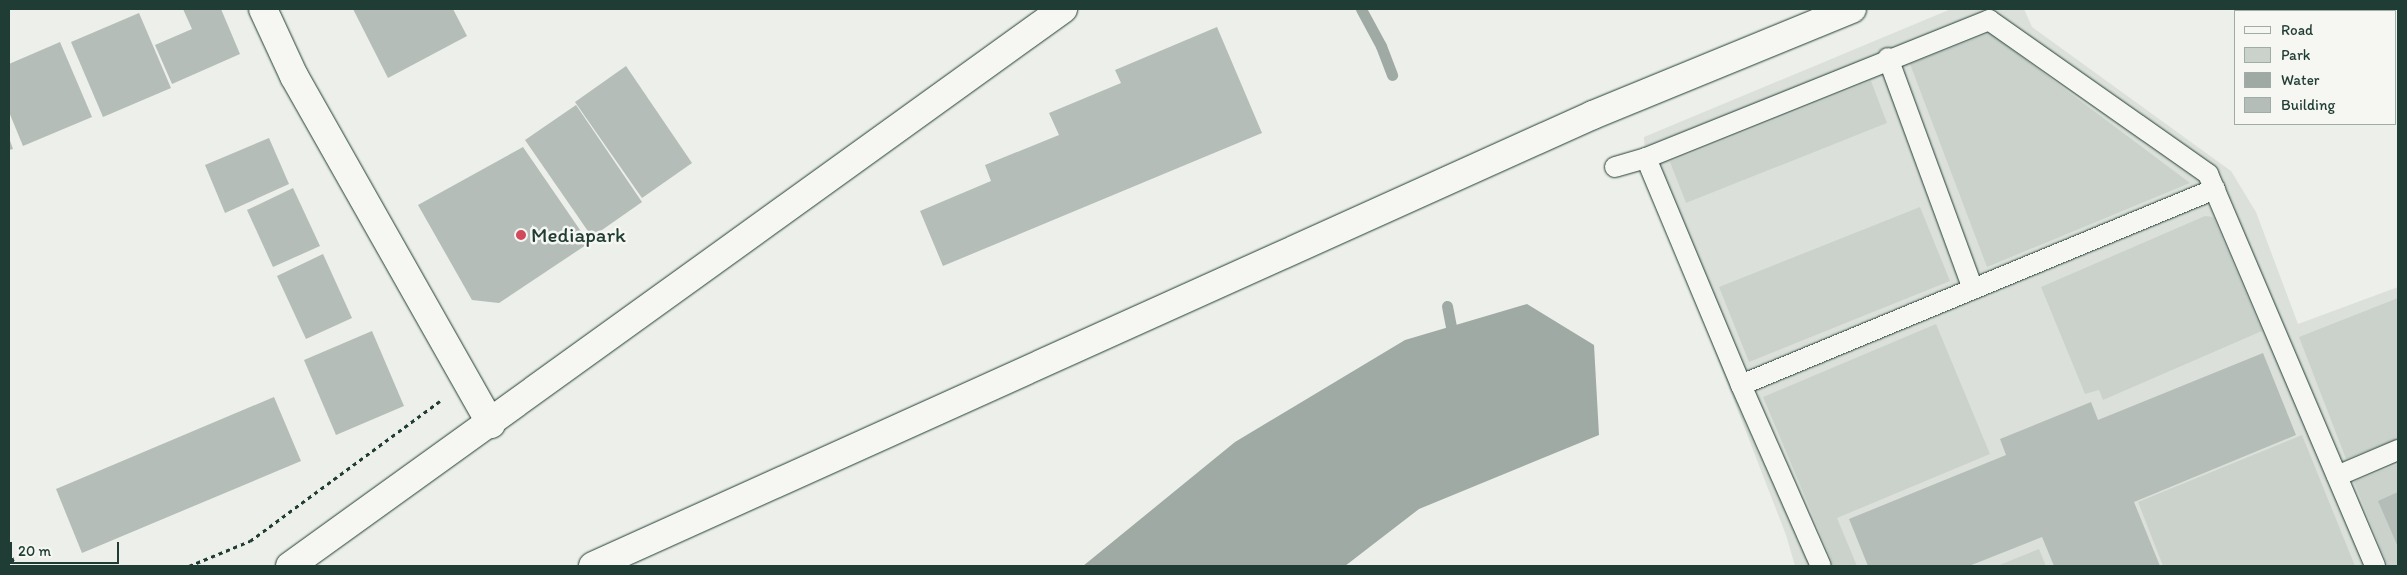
<!DOCTYPE html>
<html>
<head>
<meta charset="utf-8">
<style>
	body { margin:0 }
	#map { position:relative; width:2407px; height:575px; overflow:hidden; background:#edefea; font-family:Itim,sans-serif }
	div>[style] { position:absolute }
	.built>* { inset:0; background:#dce0db }
	.green>* { inset:0; background:#cbd2cc }
	.water>* { inset:0; background:#9faaa4 }
	.stream>* { height:11px; margin:-5.5px; padding:0 5.5px; transform-origin:5.5px; border-radius:5.5px; background:#9faaa4 }
	.building>* { inset:0; background:#b4bdb8 }
	.path>* { height:3px; margin-top:-1.5px; transform-origin:0; background:repeating-linear-gradient(90deg,#1f3d34 0 4px,transparent 0 8px) }
	.roads { filter:drop-shadow(0 0 1px #1f3d34) drop-shadow(0 0 1px #1f3d34) }
	.service>* { height:20px; margin:-10px; padding:0 10px; transform-origin:10px; border-radius:10px; background:#f6f6f2 }
	.minor>* { height:28px; margin:-14px; padding:0 14px; transform-origin:14px; border-radius:14px; background:#f6f6f2 }
	.tertiary>* { height:28px; margin:-14px; padding:0 14px; transform-origin:14px; border-radius:14px; background:#f6f6f2 }
	.dots>* { width:14px; height:14px; translate:-50% -50%; box-sizing:border-box; border:2px solid #f6f6f2; border-radius:50% }
	span { translate:-50% -50%; white-space:nowrap; text-align:center; line-height:1.15; -webkit-text-stroke:5px #f6f6f2; paint-order:stroke }
	.poi-label { font-size:21px; color:#1f3d34 }
	.left { translate:0 -50%; text-align:left }
	.frame { position:absolute; inset:0; border:10px solid #1f3d34; pointer-events:none }
	.legend { position:absolute; left:2234px; top:10px; width:162px; height:115px; box-sizing:border-box; background:#f6f6f2; border:1px solid #a0aca6; margin:0; padding:6px 9px; list-style:none; font-size:15px; color:#1f3d34 }
	.legend li { display:flex; align-items:center; gap:10px; height:25px }
	.legend b { width:25px; border:1px solid #a0aca6 }
	.scale { position:absolute; left:10px; top:542px; width:109px; height:22px; box-sizing:border-box; border:2px solid #1f3d34; border-top:0; padding-left:6px; font-size:15px; line-height:18px; white-space:nowrap; color:#1f3d34; -webkit-text-stroke:4px #f6f6f2; paint-order:stroke }
</style>
</head>
<body>
<div id="map">
	<div class="built">
		<i style="clip-path:polygon(1951px 9px,2024px 9px,2032px 27px,2231px 171px,2256px 212px,2298px 324px,2398px 287px,2398px 566px,1795px 566px,1786px 535px,1646px 174px,1644px 137px)"></i>
	</div>
	<div class="green">
		<i style="clip-path:polygon(1990px 33px,2190px 183px,1987px 267px,1910px 64px)"></i>
		<i style="clip-path:polygon(1871px 81px,1887px 123px,1686px 203px,1670px 162px)"></i>
		<i style="clip-path:polygon(1920px 207px,1950px 281px,1749px 362px,1719px 287px)"></i>
		<i style="clip-path:polygon(2205px 216px,2213px 217px,2262px 331px,2103px 400px,2099px 390px,2085px 394px,2041px 287px)"></i>
		<i style="clip-path:polygon(2398px 298px,2398px 439px,2346px 459px,2299px 337px)"></i>
		<i style="clip-path:polygon(1936px 324px,1990px 454px,1837px 518px,1857px 566px,1834px 566px,1763px 397px)"></i>
		<i style="clip-path:polygon(2302px 435px,2355px 566px,2163px 566px,2138px 502px)"></i>
		<i style="clip-path:polygon(2398px 464px,2398px 566px,2388px 566px,2354px 482px)"></i>
		<i style="clip-path:polygon(2039px 549px,2046px 566px,1997px 566px)"></i>
	</div>
	<div class="water">
		<i style="clip-path:polygon(1527px 304px,1594px 345px,1599px 435px,1419px 509px,1345px 566px,1083px 566px,1235px 442px,1405px 340px)"></i>
	</div>
	<div class="stream">
		<i style="left:1361px;top:9px;width:42px;rotate:61.6deg"></i>
		<i style="left:1381px;top:46px;width:31px;rotate:69deg"></i>
		<i style="left:1447px;top:306px;width:20px;rotate:79deg"></i>
	</div>
	<div class="building">
		<i style="clip-path:polygon(183px 9px,221px 9px,240px 54px,172px 84px,155px 45px,192px 29px)"></i>
		<i style="clip-path:polygon(353px 9px,453px 9px,467px 36px,388px 78px)"></i>
		<i style="clip-path:polygon(139px 13px,171px 88px,103px 117px,71px 42px)"></i>
		<i style="clip-path:polygon(1217px 27px,1262px 133px,943px 266px,920px 211px,991px 181px,985px 165px,1059px 135px,1049px 113px,1121px 83px,1115px 70px)"></i>
		<i style="clip-path:polygon(60px 42px,92px 117px,23px 146px,9px 112px,9px 64px)"></i>
		<i style="clip-path:polygon(626px 66px,692px 163px,642px 198px,575px 102px)"></i>
		<i style="clip-path:polygon(576px 105px,642px 202px,592px 237px,525px 140px)"></i>
		<i style="clip-path:polygon(9px 138px,13px 149px,9px 150px)"></i>
		<i style="clip-path:polygon(269px 138px,289px 184px,225px 213px,205px 165px)"></i>
		<i style="clip-path:polygon(523px 147px,589px 243px,499px 303px,472px 300px,418px 205px)"></i>
		<i style="clip-path:polygon(293px 188px,320px 246px,273px 267px,247px 210px)"></i>
		<i style="clip-path:polygon(323px 254px,352px 318px,306px 339px,277px 276px)"></i>
		<i style="clip-path:polygon(372px 331px,404px 406px,336px 435px,304px 360px)"></i>
		<i style="clip-path:polygon(2263px 353px,2296px 435px,2134px 502px,2160px 566px,2054px 566px,2042px 537px,1969px 566px,1868px 566px,1849px 519px,2006px 455px,2000px 439px,2091px 402px,2098px 420px)"></i>
		<i style="clip-path:polygon(274px 397px,301px 461px,82px 553px,56px 489px)"></i>
		<i style="clip-path:polygon(2398px 492px,2398px 547px,2378px 501px)"></i>
	</div>
	<div class="path">
		<i style="left:9px;top:550px;width:17px;rotate:69deg"></i>
		<i style="left:189px;top:566px;width:66px;rotate:-22.3deg"></i>
		<i style="left:250px;top:541px;width:236px;rotate:-36.4deg"></i>
	</div>
	<div class="roads">
		<div class="service">
			<i style="left:1888px;top:58px;width:246px;rotate:69.8deg"></i>
			<i style="left:1646px;top:158px;width:246px;rotate:67.3deg"></i>
			<i style="left:1741px;top:385px;width:198px;rotate:66.2deg"></i>
			<i style="left:1615px;top:167px;width:32px;rotate:-16deg"></i>
			<i style="left:1646px;top:158px;width:370px;rotate:-21.9deg"></i>
			<i style="left:1989px;top:20px;width:268px;rotate:35.1deg"></i>
			<i style="left:2208px;top:174px;width:426px;rotate:66.9deg"></i>
			<i style="left:1741px;top:385px;width:513px;rotate:-22.47deg"></i>
			<i style="left:2337px;top:476px;width:66px;rotate:-23.1deg"></i>
		</div>
		<div class="minor">
			<i style="left:263px;top:9px;width:74px;rotate:65.2deg"></i>
			<i style="left:294px;top:76px;width:400px;rotate:60.5deg"></i>
		</div>
		<div class="tertiary">
			<i style="left:290px;top:566px;width:953px;rotate:-35.78deg"></i>
			<i style="left:593px;top:566px;width:1097px;rotate:-24.28deg"></i>
			<i style="left:1593px;top:115px;width:280px;rotate:-22.3deg"></i>
		</div>
	</div>
	<div class="dots">
		<i style="left:521px;top:235px;background:#d1495b"></i>
	</div>
	<div class="poi-label">
		<span class="left" style="left:531px;top:235px">Mediapark</span>
	</div>
	<div class="frame"></div>
	<ul class="legend">
	<li><b style="height:6px;background:#f6f6f2"></b>Road</li>
	<li><b style="height:14px;background:#cbd2cc"></b>Park</li>
	<li><b style="height:14px;background:#9faaa4"></b>Water</li>
	<li><b style="height:14px;background:#b4bdb8"></b>Building</li>
	</ul>
	<div class="scale">20 m</div>
</div>
</body>
</html>
